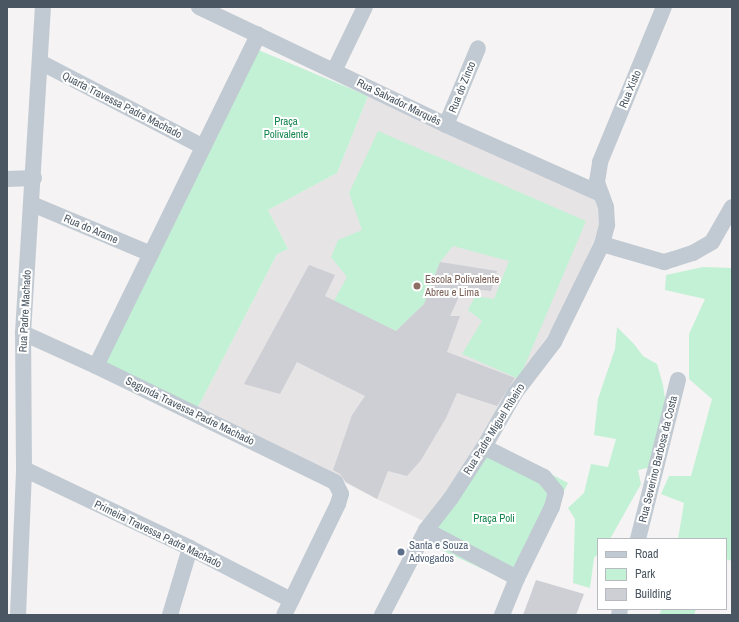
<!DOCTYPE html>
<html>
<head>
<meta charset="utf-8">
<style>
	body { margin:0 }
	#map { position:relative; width:739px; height:622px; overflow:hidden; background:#f5f3f3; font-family:"Archivo Narrow",sans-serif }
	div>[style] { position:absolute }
	.education>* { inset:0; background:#e6e4e5 }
	.green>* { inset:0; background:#c3f1d5 }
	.building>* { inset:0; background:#cdcfd5 }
	.minor>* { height:16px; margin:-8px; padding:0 8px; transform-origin:8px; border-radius:8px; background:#c1cad2 }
	.dots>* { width:11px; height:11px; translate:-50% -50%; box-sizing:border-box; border:2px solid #fff; border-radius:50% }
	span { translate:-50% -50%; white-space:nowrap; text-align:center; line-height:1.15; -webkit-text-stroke:4px #fff; paint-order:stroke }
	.street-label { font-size:11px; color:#4a5661 }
	.park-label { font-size:11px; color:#17864f }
	.education-label { font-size:11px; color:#785e54 }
	.left { translate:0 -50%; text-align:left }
	.service-label { font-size:11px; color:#4e5e75 }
	.frame { position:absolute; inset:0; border:8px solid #4a5661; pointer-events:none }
	.legend { position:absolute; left:597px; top:538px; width:130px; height:72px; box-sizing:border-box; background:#fff; border:1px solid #b7bbc0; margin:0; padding:5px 7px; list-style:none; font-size:12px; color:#4a5661 }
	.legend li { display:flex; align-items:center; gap:8px; height:20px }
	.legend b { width:20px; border:1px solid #b7bbc0 }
</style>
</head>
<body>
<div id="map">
	<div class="education">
		<i style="clip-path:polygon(368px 96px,597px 200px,601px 225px,560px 317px,500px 407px,432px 525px,377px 499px,198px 407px,277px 254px,288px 249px,268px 210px,337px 173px)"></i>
	</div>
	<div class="green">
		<i style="clip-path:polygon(256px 49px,368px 96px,337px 173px,268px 210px,288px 249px,277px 254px,198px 407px,101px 364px)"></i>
		<i style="clip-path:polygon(378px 131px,586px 221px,519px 379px,462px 354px,482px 321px,468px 310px,475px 296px,494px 299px,509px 261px,453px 246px,440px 262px,424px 304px,396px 331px,334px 301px,347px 277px,331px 257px,338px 240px,362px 230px,349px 193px)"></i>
		<i style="clip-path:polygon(703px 267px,732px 268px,732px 561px,726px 559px,726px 539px,678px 539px,684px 503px,661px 494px,669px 476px,691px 476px,712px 399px,689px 379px,689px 334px,705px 299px,665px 290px,666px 275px)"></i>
		<i style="clip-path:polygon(617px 327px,634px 344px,643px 356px,657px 364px,663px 385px,666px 405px,651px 467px,638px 470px,641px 484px,610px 539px,598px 539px,598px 554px,594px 558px,590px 588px,573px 583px,575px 519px,568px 508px,584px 493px,591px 464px,608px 467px,616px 439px,594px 435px,598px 399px,615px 349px)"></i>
		<i style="clip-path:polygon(484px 439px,568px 483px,517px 585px,422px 541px)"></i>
		<i style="clip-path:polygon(662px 609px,696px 609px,694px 615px,659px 615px)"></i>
	</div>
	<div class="building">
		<i style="clip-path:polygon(440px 262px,497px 271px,491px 291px,463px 288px,450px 316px,460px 316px,447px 352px,515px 378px,497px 406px,457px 393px,446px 418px,421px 460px,407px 476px,388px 471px,377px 499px,346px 482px,340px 474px,333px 470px,352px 415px,365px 396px,297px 362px,280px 394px,244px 384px,309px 265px,335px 275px,325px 296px,396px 331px,424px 304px)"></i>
		<i style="clip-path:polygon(536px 580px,584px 594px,576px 615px,523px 615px)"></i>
	</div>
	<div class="minor">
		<i style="left:199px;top:7px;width:274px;rotate:25.5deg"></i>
		<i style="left:446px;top:125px;width:170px;rotate:24deg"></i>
		<i style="left:40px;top:62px;width:184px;rotate:27.5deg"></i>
		<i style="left:334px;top:71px;width:71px;rotate:-64.2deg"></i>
		<i style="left:446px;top:125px;width:83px;rotate:-67.4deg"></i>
		<i style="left:7px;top:179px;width:27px;rotate:-2deg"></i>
		<i style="left:32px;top:204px;width:129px;rotate:22.8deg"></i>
		<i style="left:602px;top:244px;width:65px;rotate:16.2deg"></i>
		<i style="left:664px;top:262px;width:10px;rotate:-17deg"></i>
		<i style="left:674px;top:259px;width:20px;rotate:-18deg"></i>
		<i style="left:693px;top:253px;width:22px;rotate:-30deg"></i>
		<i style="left:712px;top:242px;width:40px;rotate:-60.3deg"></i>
		<i style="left:23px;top:333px;width:80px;rotate:24.3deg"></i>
		<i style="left:96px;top:366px;width:266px;rotate:25.9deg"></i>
		<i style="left:335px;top:482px;width:13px;rotate:63deg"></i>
		<i style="left:341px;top:494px;width:10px;rotate:107deg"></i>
		<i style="left:338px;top:504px;width:123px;rotate:115.9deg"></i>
		<i style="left:96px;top:366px;width:369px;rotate:-63.9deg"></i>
		<i style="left:484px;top:447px;width:67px;rotate:26.6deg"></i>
		<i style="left:544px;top:477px;width:19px;rotate:51deg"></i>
		<i style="left:556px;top:492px;width:16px;rotate:105deg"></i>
		<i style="left:552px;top:507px;width:79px;rotate:116.2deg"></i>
		<i style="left:517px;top:578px;width:40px;rotate:112deg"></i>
		<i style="left:24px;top:469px;width:184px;rotate:25.4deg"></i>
		<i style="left:190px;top:548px;width:114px;rotate:27.2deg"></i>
		<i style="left:426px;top:530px;width:103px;rotate:27.8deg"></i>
		<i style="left:638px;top:539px;width:164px;rotate:-75.9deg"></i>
		<i style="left:18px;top:615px;width:146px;rotate:-87.6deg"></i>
		<i style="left:24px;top:469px;width:136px;rotate:-90.4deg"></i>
		<i style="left:23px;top:333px;width:327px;rotate:-86.5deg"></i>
		<i style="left:170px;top:615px;width:70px;rotate:-73.4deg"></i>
		<i style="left:382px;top:615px;width:96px;rotate:-62.6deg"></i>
		<i style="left:426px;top:530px;width:41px;rotate:-52deg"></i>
		<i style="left:451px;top:498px;width:61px;rotate:-57.1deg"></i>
		<i style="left:484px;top:447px;width:62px;rotate:-60.1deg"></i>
		<i style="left:515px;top:393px;width:64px;rotate:-52.6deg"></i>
		<i style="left:554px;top:342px;width:109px;rotate:-63.9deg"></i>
		<i style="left:602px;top:244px;width:20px;rotate:-75deg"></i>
		<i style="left:607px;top:225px;width:18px;rotate:-93deg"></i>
		<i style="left:606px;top:207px;width:27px;rotate:-110deg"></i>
		<i style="left:597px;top:182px;width:20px;rotate:-81deg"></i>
		<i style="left:600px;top:162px;width:168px;rotate:-67.6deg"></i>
		<i style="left:619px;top:615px;width:6px;rotate:-81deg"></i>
	</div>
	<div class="dots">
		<i style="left:417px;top:286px;background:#8d6e63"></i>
		<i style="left:401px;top:552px;background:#5c6f8a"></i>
	</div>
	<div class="street-label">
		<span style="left:462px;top:87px;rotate:-68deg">Rua do Zinco</span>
		<span style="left:630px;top:89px;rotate:-67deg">Rua Xisto</span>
		<span style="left:399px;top:102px;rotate:26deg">Rua Salvador Marquês</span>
		<span style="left:122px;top:105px;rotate:27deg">Quarta Travessa Padre Machado</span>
		<span style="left:91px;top:229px;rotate:23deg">Rua do Arame</span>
		<span style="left:25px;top:311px;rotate:-87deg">Rua Padre Machado</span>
		<span style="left:190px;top:411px;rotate:26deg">Segunda Travessa Padre Machado</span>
		<span style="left:494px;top:429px;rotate:-58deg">Rua Padre Miguel Ribeiro</span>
		<span style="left:658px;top:459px;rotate:-76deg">Rua Severino Barbosa da Costa</span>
		<span style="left:158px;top:534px;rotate:26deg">Primeira Travessa Padre Machado</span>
	</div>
	<div class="park-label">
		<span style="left:286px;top:128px">Praça<br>Polivalente</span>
		<span style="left:494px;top:518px">Praça Poli</span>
	</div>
	<div class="education-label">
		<span class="left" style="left:425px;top:286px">Escola Polivalente<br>Abreu e Lima</span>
	</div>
	<div class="service-label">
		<span class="left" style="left:409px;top:552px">Santa e Souza<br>Advogados</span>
	</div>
	<div class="frame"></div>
	<ul class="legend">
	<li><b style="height:5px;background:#c1cad2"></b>Road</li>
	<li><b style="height:11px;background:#c3f1d5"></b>Park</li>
	<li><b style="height:11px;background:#cdcfd5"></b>Building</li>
	</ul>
</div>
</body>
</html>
